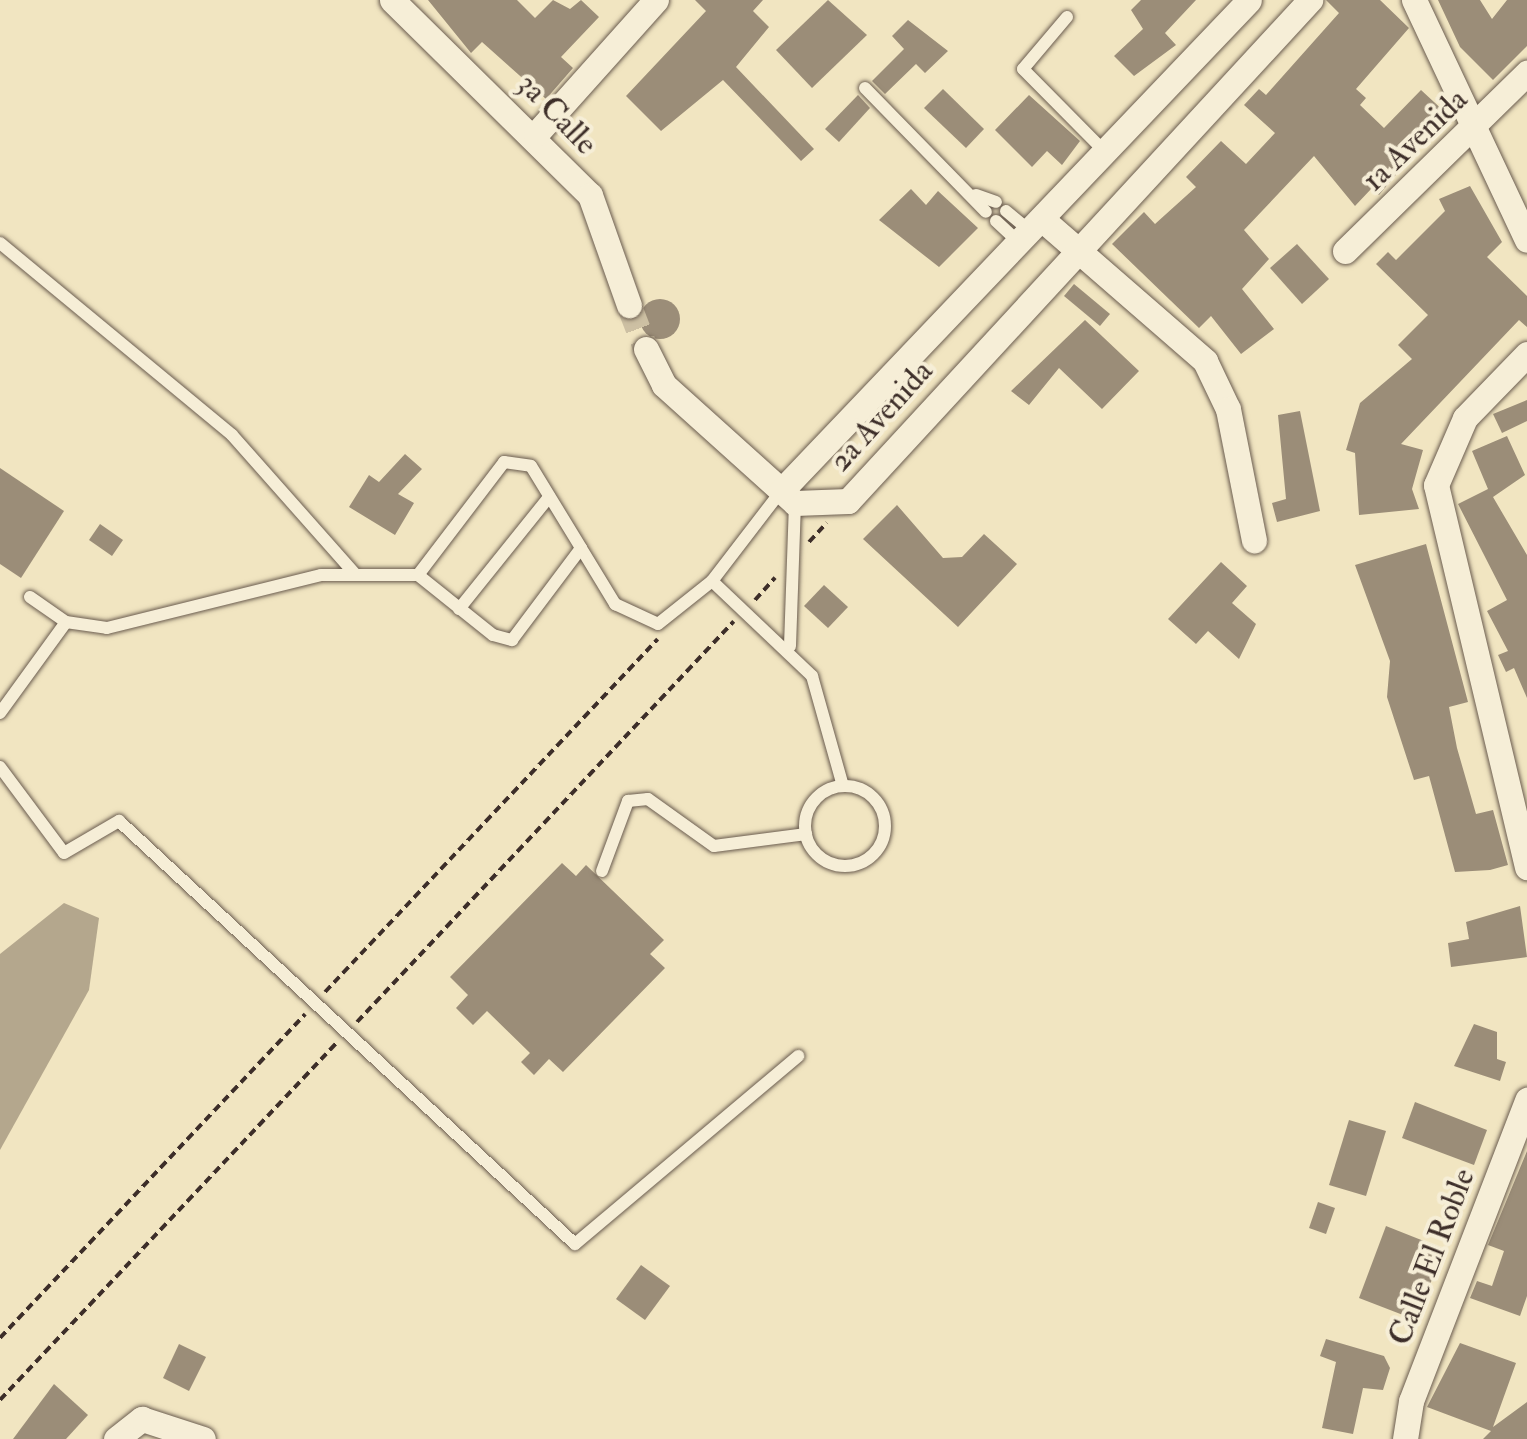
<!DOCTYPE html>
<html>
<head>
<meta charset="utf-8">
<style>
	body { margin:0 }
	#map { position:relative; width:1527px; height:1439px; overflow:hidden; background:#f1e5c1; font-family:"IM FELL Double Pica",serif }
	div>[style] { position:absolute }
	.water>* { inset:0; background:#b4a78d }
	.building>* { inset:0; background:#9b8d78 }
	.round { border-radius:50% }
	.minor-tunnel>* { height:25px; margin-top:-12.5px; transform-origin:0; background:repeating-linear-gradient(90deg,#cdc0a3 0 25px,transparent 0 37px) }
	.path>* { height:4px; margin-top:-2px; transform-origin:0; background:repeating-linear-gradient(90deg,#3d2e29 0 8px,transparent 0 13px) }
	.roads { filter:drop-shadow(0 0 2px #6a5c4f) drop-shadow(0 0 2px #6a5c4f) }
	.service>* { height:12px; margin:-6px; padding:0 6px; transform-origin:6px; border-radius:6px; background:#f6eed7 }
	.service>.ring { margin:-6px; padding:0; box-sizing:content-box; background:none; border:12px solid #f6eed7; border-radius:50% }
	.minor>* { height:25px; margin:-12.5px; padding:0 12.5px; transform-origin:12.5px; border-radius:12.5px; background:#f6eed7 }
	span { translate:-50% -50%; white-space:nowrap; text-align:center; line-height:1.15; -webkit-text-stroke:8px #f6eed7; paint-order:stroke }
	.street-label { font-size:32px; color:#3d2e29 }
</style>
</head>
<body>
<div id="map">
	<div class="water">
		<i style="clip-path:polygon(64px 903px,99px 918px,89px 990px,0 1150px,0 954px)"></i>
	</div>
	<div class="building">
		<i style="clip-path:polygon(428px 0,517px 0,535px 18px,553px 0,570px 9px,581px 0,599px 17px,561px 57px,573px 68px,546px 99px,482px 42px,471px 53px)"></i>
		<i style="clip-path:polygon(695px 0,763px 0,753px 11px,769px 27px,736px 67px,814px 149px,801px 161px,723px 80px,661px 131px,626px 96px,706px 11px)"></i>
		<i style="clip-path:polygon(828px 0,867px 35px,812px 88px,776px 50px)"></i>
		<i style="clip-path:polygon(1141px 0,1196px 0,1165px 33px,1176px 45px,1134px 76px,1114px 56px,1143px 29px,1131px 10px)"></i>
		<i style="clip-path:polygon(1326px 0,1380px 0,1409px 28px,1356px 89px,1366px 98px,1360px 105px,1384px 128px,1421px 90px,1447px 114px,1379px 195px,1372px 188px,1355px 206px,1314px 156px,1244px 230px,1269px 259px,1242px 289px,1274px 329px,1241px 354px,1211px 316px,1199px 328px,1112px 244px,1144px 212px,1155px 224px,1196px 187px,1186px 177px,1221px 141px,1246px 164px,1275px 133px,1244px 105px,1259px 89px,1266px 95px,1339px 13px)"></i>
		<i style="clip-path:polygon(1438px 0,1480px 0,1492px 19px,1507px 0,1527px 0,1527px 46px,1493px 80px,1460px 47px)"></i>
		<i style="clip-path:polygon(908px 20px,948px 51px,925px 73px,916px 64px,885px 94px,872px 81px,904px 49px,892px 36px)"></i>
		<i style="clip-path:polygon(943px 89px,984px 129px,966px 148px,924px 108px)"></i>
		<i style="clip-path:polygon(858px 95px,870px 108px,839px 142px,825px 129px)"></i>
		<i style="clip-path:polygon(1029px 95px,1080px 141px,1062px 165px,1047px 151px,1032px 167px,995px 130px)"></i>
		<i style="clip-path:polygon(1470px 186px,1502px 242px,1487px 257px,1527px 296px,1527px 327px,1519px 320px,1401px 444px,1423px 450px,1412px 489px,1419px 509px,1359px 515px,1355px 453px,1346px 450px,1360px 403px,1412px 359px,1398px 345px,1428px 315px,1376px 264px,1388px 252px,1396px 260px,1445px 211px,1439px 199px)"></i>
		<i style="clip-path:polygon(911px 189px,926px 205px,938px 191px,978px 228px,939px 267px,879px 220px)"></i>
		<i style="clip-path:polygon(1297px 244px,1329px 279px,1302px 304px,1270px 268px)"></i>
		<i style="clip-path:polygon(1074px 284px,1110px 314px,1100px 326px,1064px 296px)"></i>
		<i class="round" style="left:640px;top:299px;width:40px;height:40px"></i>
		<i style="clip-path:polygon(1085px 320px,1139px 371px,1102px 409px,1059px 368px,1029px 405px,1011px 391px)"></i>
		<i style="clip-path:polygon(1527px 400px,1527px 421px,1502px 433px,1493px 414px)"></i>
		<i style="clip-path:polygon(1300px 411px,1320px 511px,1277px 522px,1272px 503px,1286px 499px,1278px 415px)"></i>
		<i style="clip-path:polygon(1507px 436px,1525px 475px,1493px 497px,1527px 555px,1527px 698px,1514px 668px,1506px 672px,1498px 655px,1508px 651px,1487px 611px,1507px 600px,1458px 504px,1488px 489px,1472px 451px)"></i>
		<i style="clip-path:polygon(405px 454px,422px 469px,398px 494px,414px 503px,395px 535px,349px 507px,369px 475px,379px 482px)"></i>
		<i style="clip-path:polygon(0 468px,64px 511px,21px 578px,0 564px)"></i>
		<i style="clip-path:polygon(897px 505px,943px 558px,962px 557px,984px 534px,1017px 564px,958px 627px,863px 539px)"></i>
		<i style="clip-path:polygon(100px 524px,123px 540px,112px 556px,89px 540px)"></i>
		<i style="clip-path:polygon(1426px 544px,1468px 702px,1449px 707px,1457px 748px,1476px 814px,1493px 810px,1508px 865px,1490px 870px,1455px 872px,1429px 776px,1414px 780px,1387px 697px,1390px 661px,1355px 565px)"></i>
		<i style="clip-path:polygon(1221px 562px,1247px 586px,1232px 603px,1256px 624px,1239px 659px,1208px 631px,1196px 644px,1168px 619px)"></i>
		<i style="clip-path:polygon(824px 585px,848px 607px,828px 628px,804px 606px)"></i>
		<i style="clip-path:polygon(562px 863px,576px 876px,586px 865px,664px 940px,650px 954px,665px 968px,563px 1072px,549px 1059px,534px 1075px,521px 1062px,530px 1053px,487px 1011px,473px 1025px,456px 1008px,468px 995px,450px 977px)"></i>
		<i style="clip-path:polygon(1520px 906px,1527px 957px,1451px 967px,1448px 943px,1469px 939px,1466px 922px)"></i>
		<i style="clip-path:polygon(1474px 1024px,1497px 1032px,1497px 1059px,1506px 1062px,1500px 1081px,1454px 1066px)"></i>
		<i style="clip-path:polygon(1415px 1102px,1487px 1130px,1474px 1165px,1402px 1138px)"></i>
		<i style="clip-path:polygon(1349px 1120px,1386px 1131px,1366px 1196px,1329px 1185px)"></i>
		<i style="clip-path:polygon(1527px 1151px,1527px 1296px,1520px 1316px,1470px 1298px,1477px 1281px,1492px 1286px,1504px 1251px,1488px 1245px)"></i>
		<i style="clip-path:polygon(1318px 1202px,1335px 1208px,1326px 1234px,1309px 1228px)"></i>
		<i style="clip-path:polygon(1386px 1226px,1444px 1249px,1416px 1320px,1359px 1298px)"></i>
		<i style="clip-path:polygon(641px 1265px,670px 1286px,645px 1320px,616px 1299px)"></i>
		<i style="clip-path:polygon(1326px 1339px,1384px 1356px,1390px 1368px,1383px 1390px,1363px 1388px,1353px 1434px,1322px 1428px,1336px 1362px,1320px 1356px)"></i>
		<i style="clip-path:polygon(1460px 1343px,1516px 1363px,1493px 1427px,1527px 1402px,1527px 1439px,1483px 1439px,1491px 1431px,1427px 1407px)"></i>
		<i style="clip-path:polygon(179px 1344px,206px 1357px,189px 1391px,163px 1378px)"></i>
		<i style="clip-path:polygon(54px 1384px,88px 1415px,66px 1439px,13px 1439px)"></i>
	</div>
	<div class="minor-tunnel">
		<i style="left:629px;top:305px;width:47px;rotate:68.9deg"></i>
	</div>
	<div class="path">
		<i style="left:809px;top:542px;width:26px;rotate:-47deg"></i>
		<i style="left:755px;top:600px;width:30px;rotate:-48deg"></i>
		<i style="left:325px;top:992px;width:485px;rotate:-46.7deg"></i>
		<i style="left:357px;top:1022px;width:550px;rotate:-46.77deg"></i>
		<i style="left:0;top:1338px;width:445px;rotate:-46.7deg"></i>
		<i style="left:0;top:1400px;width:490px;rotate:-46.7deg"></i>
	</div>
	<div class="roads">
		<div class="service">
			<i style="left:1067px;top:17px;width:68px;rotate:130.2deg"></i>
			<i style="left:1023px;top:69px;width:118px;rotate:45.3deg"></i>
			<i style="left:865px;top:88px;width:173px;rotate:45.7deg"></i>
			<i style="left:976px;top:195px;width:21px;rotate:19deg"></i>
			<i style="left:1006px;top:211px;width:33px;rotate:40deg"></i>
			<i style="left:996px;top:221px;width:33px;rotate:43deg"></i>
			<i style="left:0;top:243px;width:301px;rotate:39.6deg"></i>
			<i style="left:232px;top:435px;width:187px;rotate:48.5deg"></i>
			<i style="left:418px;top:575px;width:142px;rotate:-52.7deg"></i>
			<i style="left:504px;top:462px;width:27px;rotate:8deg"></i>
			<i style="left:531px;top:466px;width:96px;rotate:58.6deg"></i>
			<i style="left:712px;top:581px;width:138px;rotate:43.5deg"></i>
			<i style="left:812px;top:676px;width:114px;rotate:74.3deg"></i>
			<i style="left:30px;top:597px;width:44px;rotate:34.8deg"></i>
			<i style="left:66px;top:622px;width:41px;rotate:8.3deg"></i>
			<i style="left:107px;top:628px;width:220px;rotate:-13.9deg"></i>
			<i style="left:321px;top:575px;width:97px"></i>
			<i style="left:418px;top:575px;width:96px;rotate:38.7deg"></i>
			<i style="left:493px;top:635px;width:20px;rotate:15deg"></i>
			<i style="left:512px;top:640px;width:115px;rotate:-53.1deg"></i>
			<i style="left:581px;top:548px;width:66px;rotate:58.7deg"></i>
			<i style="left:615px;top:604px;width:47px;rotate:24.9deg"></i>
			<i style="left:658px;top:624px;width:69px;rotate:-38.5deg"></i>
			<i style="left:712px;top:581px;width:113px;rotate:-52.5deg"></i>
			<i style="left:459px;top:609px;width:144px;rotate:-51.2deg"></i>
			<i style="left:790px;top:646px;width:143px;rotate:-88deg"></i>
			<i style="left:0;top:713px;width:112px;rotate:-54deg"></i>
			<i style="left:0;top:767px;width:107px;rotate:53.3deg"></i>
			<i style="left:64px;top:853px;width:64px;rotate:-30.2deg"></i>
			<i style="left:119px;top:821px;width:622px;rotate:42.85deg"></i>
			<i style="left:575px;top:1244px;width:292px;rotate:-40.1deg"></i>
			<i class="ring" style="left:805px;top:786px;width:68px;height:68px"></i>
			<i style="left:602px;top:871px;width:75px;rotate:-69.6deg"></i>
			<i style="left:628px;top:801px;width:20px;rotate:-6deg"></i>
			<i style="left:648px;top:799px;width:81px;rotate:35.5deg"></i>
			<i style="left:714px;top:846px;width:93px;rotate:-7.4deg"></i>
		</div>
		<div class="minor">
			<i style="left:392px;top:0;width:278px;rotate:44.6deg"></i>
			<i style="left:590px;top:195px;width:117px;rotate:70.5deg"></i>
			<i style="left:1414px;top:0;width:265px;rotate:64.8deg"></i>
			<i style="left:536px;top:134px;width:180px;rotate:-48.2deg"></i>
			<i style="left:1043px;top:220px;width:215px;rotate:41deg"></i>
			<i style="left:1205px;top:361px;width:53px;rotate:64.4deg"></i>
			<i style="left:1228px;top:409px;width:134px;rotate:78.8deg"></i>
			<i style="left:1345px;top:251px;width:255px;rotate:-44.4deg"></i>
			<i style="left:646px;top:349px;width:40px;rotate:63.4deg"></i>
			<i style="left:664px;top:385px;width:176px;rotate:42deg"></i>
			<i style="left:795px;top:503px;width:53px;rotate:-2.2deg"></i>
			<i style="left:848px;top:501px;width:682px;rotate:-47.32deg"></i>
			<i style="left:1527px;top:354px;width:89px;rotate:134.1deg"></i>
			<i style="left:1465px;top:418px;width:73px;rotate:113.4deg"></i>
			<i style="left:1436px;top:485px;width:393px;rotate:76.6deg"></i>
			<i style="left:781px;top:491px;width:678px;rotate:-46.37deg"></i>
			<i style="left:116px;top:1439px;width:33px;rotate:-38deg"></i>
			<i style="left:142px;top:1419px;width:64px;rotate:18.2deg"></i>
			<i style="left:1405px;top:1439px;width:38px;rotate:-81deg"></i>
			<i style="left:1411px;top:1401px;width:323px;rotate:-68.9deg"></i>
		</div>
	</div>
	<div class="street-label">
		<span style="left:557px;top:114px;rotate:46deg">3a Calle</span>
		<span style="left:1415px;top:140px;rotate:-44deg">1a Avenida</span>
		<span style="left:881px;top:416px;rotate:-48deg">2a Avenida</span>
		<span style="left:1432px;top:1257px;rotate:-69deg">Calle El Roble</span>
	</div>
</div>
</body>
</html>
